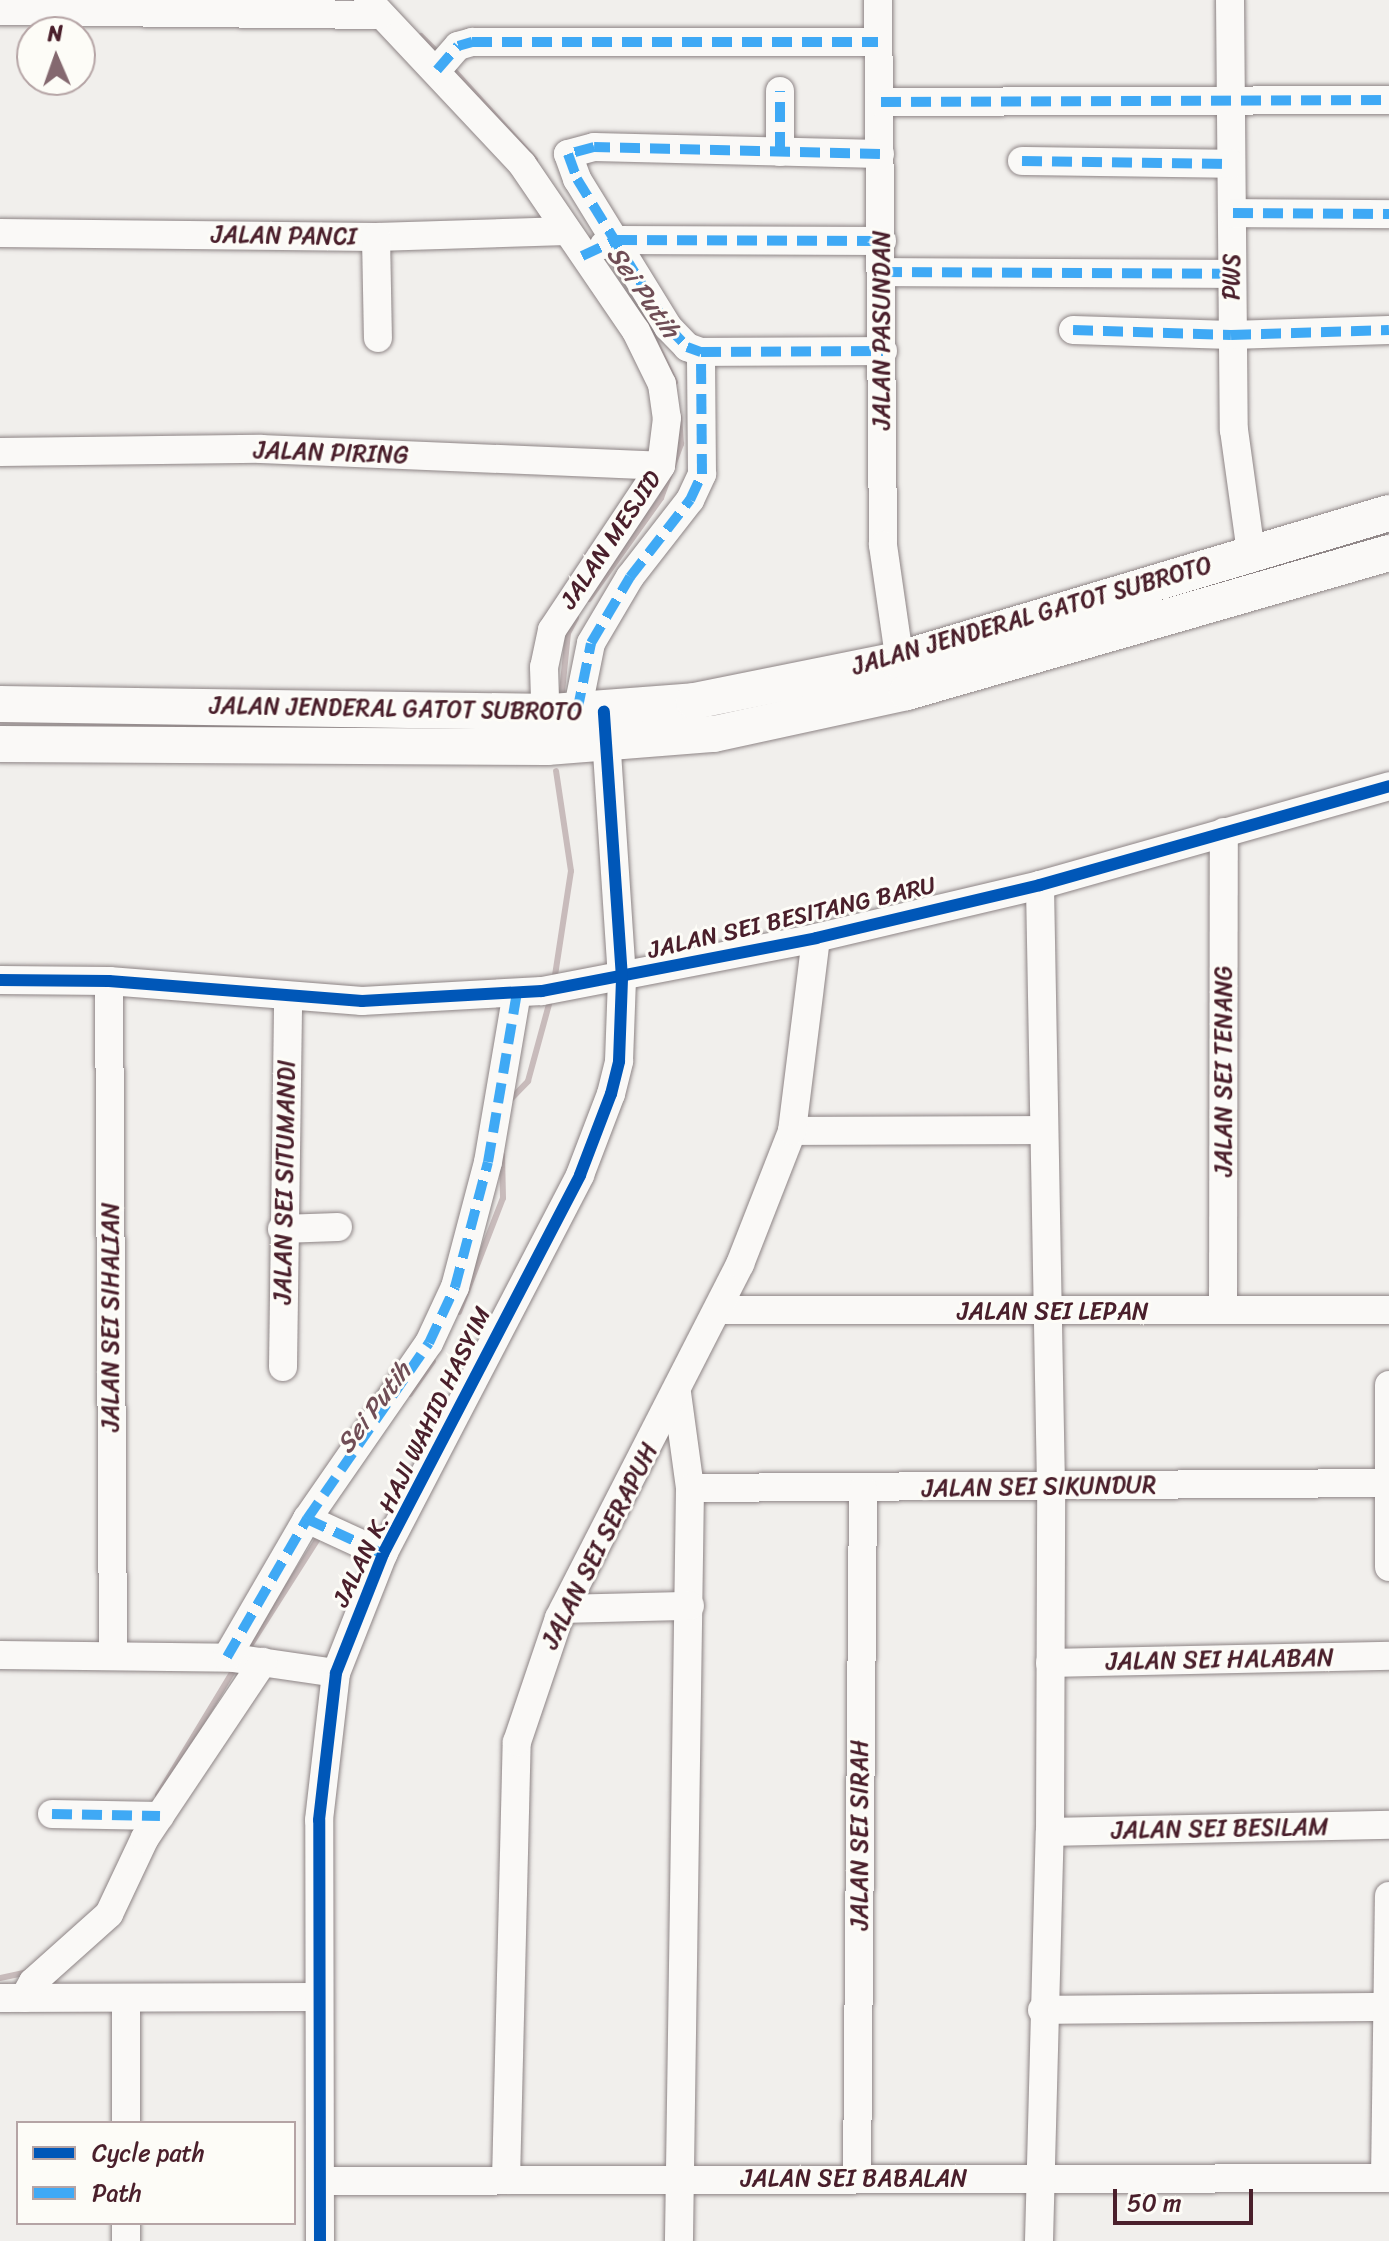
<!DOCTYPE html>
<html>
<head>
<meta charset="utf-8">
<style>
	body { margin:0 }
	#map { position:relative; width:1389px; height:2241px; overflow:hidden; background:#f1efec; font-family:Sriracha,sans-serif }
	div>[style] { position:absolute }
	.stream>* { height:6px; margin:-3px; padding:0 3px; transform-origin:3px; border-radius:3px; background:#c8bbbb }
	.roads { filter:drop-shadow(0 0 2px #8d8485) drop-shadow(0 0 2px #8d8485) }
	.minor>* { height:28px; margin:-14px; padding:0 14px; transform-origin:14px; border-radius:14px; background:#faf9f7 }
	.major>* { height:36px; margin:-18px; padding:0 18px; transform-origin:18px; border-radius:18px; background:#faf9f7 }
	.quiet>* { height:10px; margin-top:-5px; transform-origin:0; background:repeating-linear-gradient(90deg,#3fa9f5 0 20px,transparent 0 30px) }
	.cycleway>* { height:12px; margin:-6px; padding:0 6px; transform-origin:6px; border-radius:6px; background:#0057b8 }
	span { translate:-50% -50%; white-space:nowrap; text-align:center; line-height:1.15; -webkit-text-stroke:6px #fdfcf7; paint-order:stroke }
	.street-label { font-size:24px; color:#4a1f2b }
	.water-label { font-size:26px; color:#704e56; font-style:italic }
	.legend { position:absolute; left:16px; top:2121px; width:280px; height:104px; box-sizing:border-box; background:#fdfcf7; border:2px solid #b5a4a5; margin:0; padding:10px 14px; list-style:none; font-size:24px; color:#4a1f2b }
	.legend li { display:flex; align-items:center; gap:16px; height:40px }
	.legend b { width:40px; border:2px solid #b5a4a5 }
	.north { position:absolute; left:16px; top:16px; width:80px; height:80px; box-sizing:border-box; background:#fdfcf7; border:2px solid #b5a4a5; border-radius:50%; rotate:358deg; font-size:22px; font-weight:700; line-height:32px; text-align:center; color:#4a1f2b }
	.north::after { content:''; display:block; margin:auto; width:28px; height:36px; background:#84686f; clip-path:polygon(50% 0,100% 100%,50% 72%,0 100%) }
	.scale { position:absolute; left:1113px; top:2189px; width:140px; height:36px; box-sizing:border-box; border:4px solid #4a1f2b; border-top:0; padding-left:10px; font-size:24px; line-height:28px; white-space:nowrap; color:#4a1f2b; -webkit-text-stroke:6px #fdfcf7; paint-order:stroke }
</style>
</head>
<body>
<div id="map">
	<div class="stream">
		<i style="left:421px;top:36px;width:25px;rotate:45deg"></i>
		<i style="left:449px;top:65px;width:128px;rotate:47.8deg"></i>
		<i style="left:649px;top:328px;width:60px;rotate:64.3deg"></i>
		<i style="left:589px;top:599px;width:124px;rotate:-54.5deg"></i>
		<i style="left:661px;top:498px;width:58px;rotate:-69.7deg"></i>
		<i style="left:681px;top:444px;width:27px;rotate:-94deg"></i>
		<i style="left:562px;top:692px;width:59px;rotate:-84.2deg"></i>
		<i style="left:568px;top:633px;width:17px;rotate:-62deg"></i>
		<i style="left:554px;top:982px;width:112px;rotate:-81.3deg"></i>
		<i style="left:571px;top:871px;width:101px;rotate:-98.5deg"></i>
		<i style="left:508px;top:1102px;width:29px;rotate:-46deg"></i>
		<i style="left:528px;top:1081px;width:87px;rotate:-74.7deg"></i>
		<i style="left:459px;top:1312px;width:122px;rotate:-68.9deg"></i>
		<i style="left:503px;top:1198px;width:43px;rotate:-91.3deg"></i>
		<i style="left:410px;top:1394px;width:40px;rotate:-55.1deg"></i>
		<i style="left:246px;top:1652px;width:140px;rotate:-57.6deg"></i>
		<i style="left:158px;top:1795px;width:149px;rotate:-58.8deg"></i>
		<i style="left:0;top:1978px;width:29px;rotate:-12deg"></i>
	</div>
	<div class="roads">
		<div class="minor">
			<i style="left:368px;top:0;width:225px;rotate:46.8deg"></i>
			<i style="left:522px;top:164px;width:202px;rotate:55.7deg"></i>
			<i style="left:636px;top:331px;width:59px;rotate:63.9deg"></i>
			<i style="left:662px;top:384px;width:34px;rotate:82deg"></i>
			<i style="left:667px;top:418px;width:48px;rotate:97.1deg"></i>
			<i style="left:661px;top:466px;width:197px;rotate:123.6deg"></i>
			<i style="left:552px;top:630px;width:38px;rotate:102deg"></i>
			<i style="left:544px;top:667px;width:64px;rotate:88.2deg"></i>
			<i style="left:878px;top:0;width:545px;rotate:89.47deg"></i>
			<i style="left:883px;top:545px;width:133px;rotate:81.8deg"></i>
			<i style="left:1230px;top:0;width:430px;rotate:89.5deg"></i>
			<i style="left:1234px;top:430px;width:124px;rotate:82.1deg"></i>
			<i style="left:0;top:11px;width:379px;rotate:0.6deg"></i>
			<i style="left:437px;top:70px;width:32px;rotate:-49deg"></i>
			<i style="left:458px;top:46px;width:15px;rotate:-16deg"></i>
			<i style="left:472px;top:42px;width:406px"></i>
			<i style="left:881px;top:102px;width:508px;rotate:-0.23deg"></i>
			<i style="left:780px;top:152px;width:61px;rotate:-90deg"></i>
			<i style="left:880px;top:154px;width:286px;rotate:-178.6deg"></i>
			<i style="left:594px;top:147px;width:27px;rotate:165deg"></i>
			<i style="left:568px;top:154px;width:27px;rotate:70deg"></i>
			<i style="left:577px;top:179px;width:174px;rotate:58.4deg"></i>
			<i style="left:668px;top:327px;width:28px;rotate:46deg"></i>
			<i style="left:687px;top:347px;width:15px;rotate:20deg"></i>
			<i style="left:701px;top:352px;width:182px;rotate:-0.3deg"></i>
			<i style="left:1022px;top:161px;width:209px;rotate:0.8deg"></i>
			<i style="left:1233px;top:213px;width:156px;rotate:0.4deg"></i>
			<i style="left:0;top:233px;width:376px;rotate:0.6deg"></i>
			<i style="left:376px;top:237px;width:191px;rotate:-1.8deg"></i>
			<i style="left:376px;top:237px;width:101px;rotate:88.9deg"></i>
			<i style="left:604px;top:245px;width:14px;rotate:-21deg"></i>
			<i style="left:617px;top:240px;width:265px;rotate:0.2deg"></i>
			<i style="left:882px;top:272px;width:349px;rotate:0.3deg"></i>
			<i style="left:1073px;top:330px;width:158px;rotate:1.8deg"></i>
			<i style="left:1231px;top:335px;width:158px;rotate:-1.8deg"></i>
			<i style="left:0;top:452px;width:261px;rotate:-0.7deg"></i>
			<i style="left:261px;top:449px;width:400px;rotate:2.4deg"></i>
			<i style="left:577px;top:712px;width:70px;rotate:-78.5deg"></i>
			<i style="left:591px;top:643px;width:77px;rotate:-59.4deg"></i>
			<i style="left:630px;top:577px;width:98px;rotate:-52.1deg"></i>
			<i style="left:690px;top:500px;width:29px;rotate:-65deg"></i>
			<i style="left:702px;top:474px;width:122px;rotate:-90.5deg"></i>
			<i style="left:0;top:980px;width:109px;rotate:0.5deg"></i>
			<i style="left:109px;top:981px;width:254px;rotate:4.5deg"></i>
			<i style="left:362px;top:1001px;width:180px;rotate:-3.2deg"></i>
			<i style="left:542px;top:991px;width:279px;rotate:-10.9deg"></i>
			<i style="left:816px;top:938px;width:230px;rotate:-13.3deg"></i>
			<i style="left:1040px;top:885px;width:363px;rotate:-15.8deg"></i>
			<i style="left:109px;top:981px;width:672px;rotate:89.66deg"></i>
			<i style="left:792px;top:1131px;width:250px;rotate:-0.2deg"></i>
			<i style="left:282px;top:1229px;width:56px;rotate:-2deg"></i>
			<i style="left:718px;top:1310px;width:671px"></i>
			<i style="left:1223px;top:1310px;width:478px;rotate:-89.9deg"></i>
			<i style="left:283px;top:1367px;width:370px;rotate:-89.2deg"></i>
			<i style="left:1389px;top:1385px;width:182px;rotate:90deg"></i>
			<i style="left:677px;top:1393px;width:96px;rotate:82.2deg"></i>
			<i style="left:690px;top:1488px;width:753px;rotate:90.84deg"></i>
			<i style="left:690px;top:1488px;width:699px;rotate:-0.41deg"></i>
			<i style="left:307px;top:1519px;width:84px;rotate:24.7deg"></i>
			<i style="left:564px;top:1609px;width:126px;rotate:-1.4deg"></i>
			<i style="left:0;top:1655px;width:233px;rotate:0.7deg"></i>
			<i style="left:233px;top:1658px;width:104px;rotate:8.3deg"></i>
			<i style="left:227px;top:1657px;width:160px;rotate:-59.9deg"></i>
			<i style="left:307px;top:1519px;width:214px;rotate:-55.3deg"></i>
			<i style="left:429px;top:1343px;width:62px;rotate:-65.1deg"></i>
			<i style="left:455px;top:1287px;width:129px;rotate:-75.2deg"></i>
			<i style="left:488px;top:1162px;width:171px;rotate:-80.3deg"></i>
			<i style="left:1050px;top:1663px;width:339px;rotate:-1.2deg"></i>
			<i style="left:52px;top:1814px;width:108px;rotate:1.1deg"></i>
			<i style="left:1050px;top:1832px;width:339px;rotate:-1.2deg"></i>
			<i style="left:0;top:1998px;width:319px;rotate:-0.2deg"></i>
			<i style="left:24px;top:1998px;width:18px;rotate:-61deg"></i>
			<i style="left:33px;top:1982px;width:102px;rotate:-41.8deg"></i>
			<i style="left:109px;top:1914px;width:84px;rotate:-64.7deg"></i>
			<i style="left:145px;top:1838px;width:212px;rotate:-56.2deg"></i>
			<i style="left:1042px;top:2010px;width:345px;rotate:-0.5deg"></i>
			<i style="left:126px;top:2123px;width:124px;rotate:-90deg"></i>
			<i style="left:1385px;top:2178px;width:282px;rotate:-89.2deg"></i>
			<i style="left:857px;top:2179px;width:689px;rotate:-89.5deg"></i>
			<i style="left:506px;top:2180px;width:438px;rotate:-88.6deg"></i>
			<i style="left:517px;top:1742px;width:131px;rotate:-71.3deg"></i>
			<i style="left:559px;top:1618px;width:398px;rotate:-62.9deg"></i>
			<i style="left:740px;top:1264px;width:143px;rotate:-68.6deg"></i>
			<i style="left:792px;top:1131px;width:194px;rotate:-82.9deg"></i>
			<i style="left:320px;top:2181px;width:1069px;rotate:-0.16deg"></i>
			<i style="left:126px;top:2241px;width:18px;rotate:-90deg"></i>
			<i style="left:320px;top:2241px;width:421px;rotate:-90.1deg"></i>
			<i style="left:319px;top:1820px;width:148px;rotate:-83.4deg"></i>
			<i style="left:336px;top:1673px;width:128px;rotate:-68.4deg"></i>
			<i style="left:383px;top:1554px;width:427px;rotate:-62.5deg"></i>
			<i style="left:580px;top:1175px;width:87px;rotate:-69.1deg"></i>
			<i style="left:611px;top:1094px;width:34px;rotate:-76deg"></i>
			<i style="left:619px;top:1061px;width:83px;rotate:-87.9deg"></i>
			<i style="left:622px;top:978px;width:256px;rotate:-93.8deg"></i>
			<i style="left:1039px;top:2241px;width:409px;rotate:-88.5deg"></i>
			<i style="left:1050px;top:1832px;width:345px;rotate:-89.8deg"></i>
			<i style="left:1051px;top:1487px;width:602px;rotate:-91.05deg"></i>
		</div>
		<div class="major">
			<i style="left:0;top:704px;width:552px;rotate:0.83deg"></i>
			<i style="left:552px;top:712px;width:142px;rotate:-4.4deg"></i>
			<i style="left:694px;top:701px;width:207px;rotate:-11.4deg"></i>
			<i style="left:897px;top:660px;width:513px;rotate:-16.64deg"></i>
			<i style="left:0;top:744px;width:547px;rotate:0.31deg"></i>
			<i style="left:547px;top:747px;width:168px;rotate:-4.5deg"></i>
			<i style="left:714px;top:734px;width:198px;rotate:-12.3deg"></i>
			<i style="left:907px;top:692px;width:502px;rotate:-16.09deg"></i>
		</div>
	</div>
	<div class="quiet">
		<i style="left:437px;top:70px;width:32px;rotate:-49deg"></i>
		<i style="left:458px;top:46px;width:15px;rotate:-16deg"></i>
		<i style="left:472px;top:42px;width:406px"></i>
		<i style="left:881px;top:102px;width:508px;rotate:-0.23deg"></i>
		<i style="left:780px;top:152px;width:61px;rotate:-90deg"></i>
		<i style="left:880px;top:154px;width:286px;rotate:-178.6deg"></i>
		<i style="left:594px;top:147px;width:27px;rotate:165deg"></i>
		<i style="left:568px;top:154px;width:27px;rotate:70deg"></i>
		<i style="left:577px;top:179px;width:174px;rotate:58.4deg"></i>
		<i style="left:668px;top:327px;width:28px;rotate:46deg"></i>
		<i style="left:687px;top:347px;width:15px;rotate:20deg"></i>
		<i style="left:701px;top:352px;width:182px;rotate:-0.3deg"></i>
		<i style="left:1022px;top:161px;width:209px;rotate:0.8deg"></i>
		<i style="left:1233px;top:213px;width:156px;rotate:0.4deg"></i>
		<i style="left:582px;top:256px;width:38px;rotate:-25deg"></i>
		<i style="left:617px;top:240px;width:265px;rotate:0.2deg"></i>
		<i style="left:882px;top:272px;width:349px;rotate:0.3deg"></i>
		<i style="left:1073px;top:330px;width:158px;rotate:1.8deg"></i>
		<i style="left:1231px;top:335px;width:158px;rotate:-1.8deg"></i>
		<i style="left:577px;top:712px;width:70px;rotate:-78.5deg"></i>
		<i style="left:591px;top:643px;width:77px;rotate:-59.4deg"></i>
		<i style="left:630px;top:577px;width:98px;rotate:-52.1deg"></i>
		<i style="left:690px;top:500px;width:29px;rotate:-65deg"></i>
		<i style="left:702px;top:474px;width:122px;rotate:-90.5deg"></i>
		<i style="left:307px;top:1519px;width:84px;rotate:24.7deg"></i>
		<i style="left:227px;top:1657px;width:160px;rotate:-59.9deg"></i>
		<i style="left:307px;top:1519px;width:214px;rotate:-55.3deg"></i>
		<i style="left:429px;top:1343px;width:62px;rotate:-65.1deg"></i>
		<i style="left:455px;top:1287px;width:129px;rotate:-75.2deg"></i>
		<i style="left:488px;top:1162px;width:171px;rotate:-80.3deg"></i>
		<i style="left:52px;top:1814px;width:108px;rotate:1.1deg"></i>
	</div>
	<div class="cycleway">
		<i style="left:0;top:980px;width:109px;rotate:0.5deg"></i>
		<i style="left:109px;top:981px;width:254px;rotate:4.5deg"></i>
		<i style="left:362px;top:1001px;width:180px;rotate:-3.2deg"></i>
		<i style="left:542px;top:991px;width:279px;rotate:-10.9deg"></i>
		<i style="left:816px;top:938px;width:230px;rotate:-13.3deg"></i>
		<i style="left:1040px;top:885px;width:363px;rotate:-15.8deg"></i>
		<i style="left:320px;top:2241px;width:421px;rotate:-90.1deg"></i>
		<i style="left:319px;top:1820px;width:148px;rotate:-83.4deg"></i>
		<i style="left:336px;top:1673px;width:128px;rotate:-68.4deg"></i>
		<i style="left:383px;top:1554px;width:427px;rotate:-62.5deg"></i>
		<i style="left:580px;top:1175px;width:87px;rotate:-69.1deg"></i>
		<i style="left:611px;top:1094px;width:34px;rotate:-76deg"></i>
		<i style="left:619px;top:1061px;width:83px;rotate:-87.9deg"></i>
		<i style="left:622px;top:978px;width:267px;rotate:-93.9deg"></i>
	</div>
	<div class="street-label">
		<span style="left:284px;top:236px;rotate:1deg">JALAN PANCI</span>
		<span style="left:1232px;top:277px;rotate:-89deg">PWS</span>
		<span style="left:882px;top:330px;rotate:-90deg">JALAN PASUNDAN</span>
		<span style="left:331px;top:453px;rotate:2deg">JALAN PIRING</span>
		<span style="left:611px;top:540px;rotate:-56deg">JALAN MESJID</span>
		<span style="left:1032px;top:616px;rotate:-16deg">JALAN JENDERAL GATOT SUBROTO</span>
		<span style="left:396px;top:709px;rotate:1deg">JALAN JENDERAL GATOT SUBROTO</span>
		<span style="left:792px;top:918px;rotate:-13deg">JALAN SEI BESITANG BARU</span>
		<span style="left:1224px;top:1071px;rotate:-90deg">JALAN SEI TENANG</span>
		<span style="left:285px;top:1182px;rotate:-89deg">JALAN SEI SITUMANDI</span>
		<span style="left:1053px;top:1312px">JALAN SEI LEPAN</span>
		<span style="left:111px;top:1317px;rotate:-90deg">JALAN SEI SIHALIAN</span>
		<span style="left:412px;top:1457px;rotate:-64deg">JALAN K. HAJI WAHID HASYIM</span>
		<span style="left:1039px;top:1487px;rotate:-1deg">JALAN SEI SIKUNDUR</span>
		<span style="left:600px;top:1546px;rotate:-63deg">JALAN SEI SERAPUH</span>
		<span style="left:1220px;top:1660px;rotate:-1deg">JALAN SEI HALABAN</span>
		<span style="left:1220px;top:1829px;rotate:-1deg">JALAN SEI BESILAM</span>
		<span style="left:860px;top:1835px;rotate:-90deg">JALAN SEI SIRAH</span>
		<span style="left:854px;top:2179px">JALAN SEI BABALAN</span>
	</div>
	<div class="water-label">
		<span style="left:643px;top:292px;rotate:55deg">Sei Putih</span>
		<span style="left:374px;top:1408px;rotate:-53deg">Sei Putih</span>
	</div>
	<ul class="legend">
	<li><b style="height:10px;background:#0057b8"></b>Cycle path</li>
	<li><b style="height:10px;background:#3fa9f5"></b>Path</li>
	</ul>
	<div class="north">N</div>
	<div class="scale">50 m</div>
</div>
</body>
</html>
